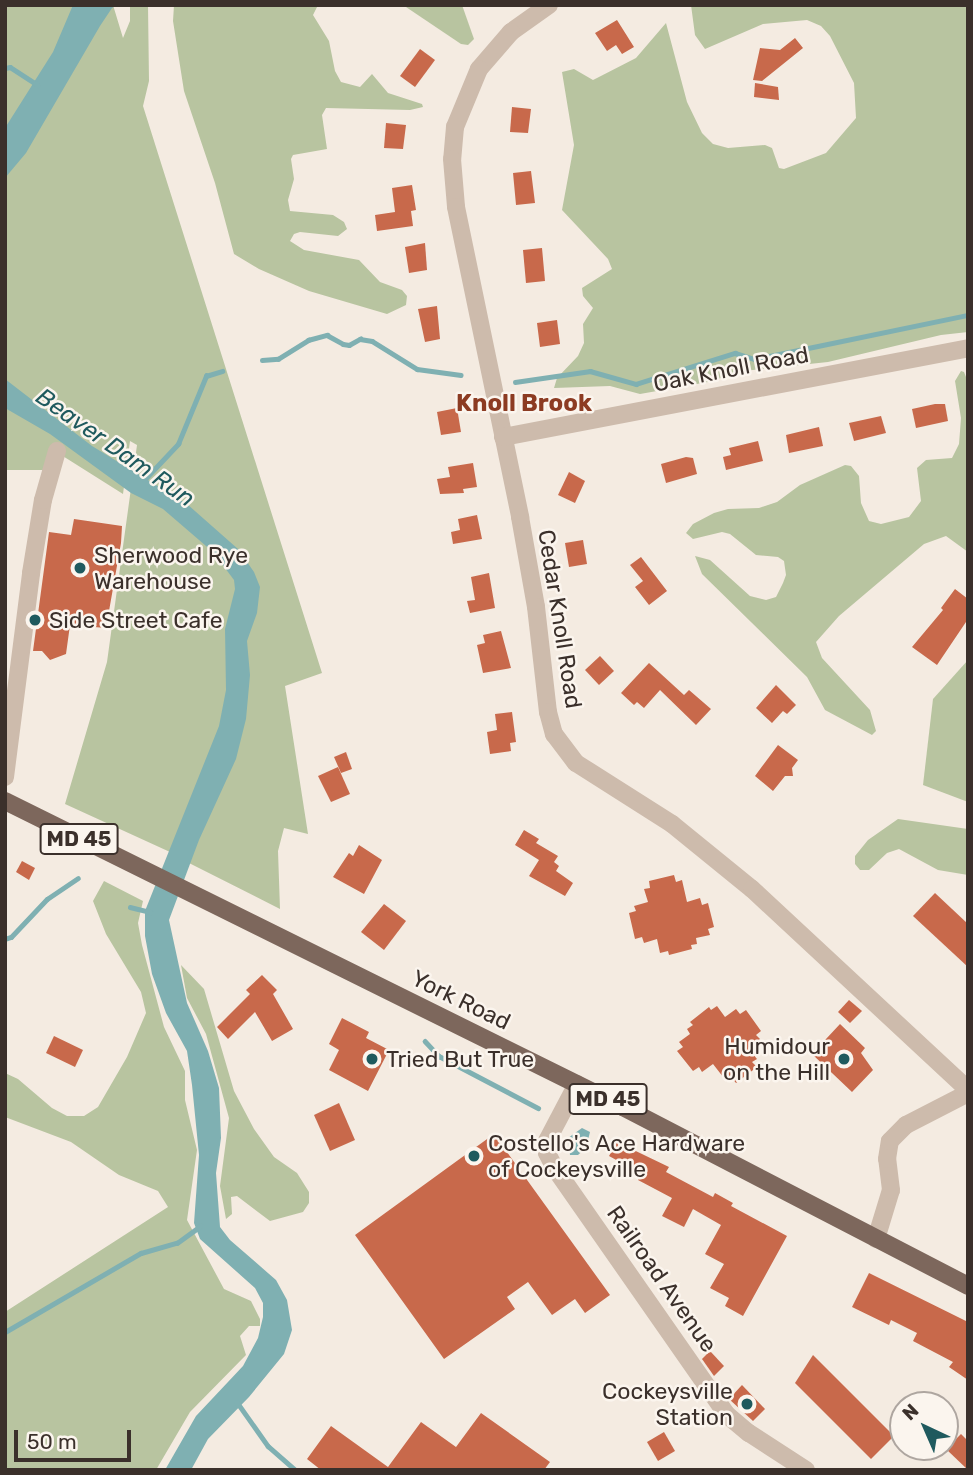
<!DOCTYPE html>
<html>
<head>
<meta charset="utf-8">
<style>
	body { margin:0 }
	#map { position:relative; width:973px; height:1475px; overflow:hidden; background:#f4ebe1; font-family:Rubik,sans-serif }
	div>[style] { position:absolute }
	.green>* { inset:0; background:#b8c4a0 }
	.water>* { inset:0; background:#7fb0b2 }
	.stream>* { height:4.5px; margin:-2.25px; padding:0 2.25px; transform-origin:2.25px; border-radius:2.25px; background:#7fb0b2 }
	.building>* { inset:0; background:#c8694b }
	.minor>* { height:18px; margin:-9px; padding:0 9px; transform-origin:9px; border-radius:9px; background:#cdbbac }
	.primary>* { height:18px; margin:-9px; padding:0 9px; transform-origin:9px; border-radius:9px; background:#7d675c }
	.dots>* { width:19px; height:19px; translate:-50% -50%; box-sizing:border-box; border:4px solid #fbf5ee; border-radius:50% }
	span { translate:-50% -50%; white-space:nowrap; text-align:center; line-height:1.15; -webkit-text-stroke:5px #fbf5ee; paint-order:stroke }
	.shield-label span { padding:2px 5px; background:#fbf5ee; border:2px solid; border-radius:5px; -webkit-text-stroke-width:0 }
	.shield-label { font-size:21px; color:#3b302b; font-weight:700 }
	.street-label { font-size:23px; color:#3b302b }
	.poi-label { font-size:23px; color:#3b302b }
	.left { translate:0 -50%; text-align:left }
	.right { translate:-100% -50%; text-align:right }
	.neighbourhood-label { font-size:24px; color:#8c3b22; font-weight:700 }
	.water-label { font-size:24px; color:#1f5a5e; font-style:italic }
	.frame { position:absolute; inset:0; border:7px solid #3b302b; pointer-events:none }
	.north { position:absolute; left:889px; top:1391px; width:70px; height:70px; box-sizing:border-box; background:#fbf5ee; border:2px solid #aea6a0; border-radius:50%; rotate:316deg; font-size:19px; font-weight:700; line-height:28px; text-align:center; color:#3b302b }
	.north::after { content:''; display:block; margin:auto; width:24px; height:32px; background:#1f5a5e; clip-path:polygon(50% 0,100% 100%,50% 72%,0 100%) }
	.scale { position:absolute; left:14px; top:1430px; width:117px; height:32px; box-sizing:border-box; border:4px solid #3b302b; border-top:0; padding-left:9px; font-size:21px; line-height:24px; white-space:nowrap; color:#3b302b; -webkit-text-stroke:5px #fbf5ee; paint-order:stroke }
</style>
</head>
<body>
<div id="map">
	<div class="green">
		<i style="clip-path:polygon(5px 5px,113px 5px,123px 38px,130px 21px,130px 5px,148px 5px,149px 81px,143px 106px,322px 673px,285px 686px,308px 834px,284px 828px,278px 851px,280px 909px,187px 862px,176px 838px,170px 852px,65px 804px,107px 662px,137px 445px,130px 441px,123px 494px,58px 453px,44px 470px,5px 470px)"></i>
		<i style="clip-path:polygon(174px 5px,318px 5px,313px 15px,329px 41px,335px 71px,341px 82px,360px 87px,372px 74px,388px 93px,422px 104px,423px 107px,410px 110px,326px 108px,322px 115px,327px 149px,293px 155px,291px 159px,294px 179px,288px 200px,290px 211px,333px 215px,344px 222px,347px 229px,338px 236px,300px 232px,294px 234px,290px 241px,304px 250px,359px 260px,380px 282px,402px 290px,407px 296px,406px 305px,387px 314px,309px 291px,259px 269px,234px 254px,215px 183px,184px 91px,173px 21px)"></i>
		<i style="clip-path:polygon(403px 5px,462px 5px,474px 39px,468px 45px,461px 44px)"></i>
		<i style="clip-path:polygon(691px 5px,968px 5px,968px 332px,941px 335px,828px 362px,744px 371px,708px 382px,640px 394px,610px 386px,554px 388px,557px 378px,578px 356px,584px 343px,583px 324px,593px 308px,583px 296px,582px 288px,612px 269px,608px 259px,562px 210px,574px 145px,562px 72px,574px 69px,593px 80px,597px 78px,636px 58px,666px 23px,687px 102px,702px 133px,713px 144px,728px 148px,765px 145px,772px 148px,779px 168px,784px 169px,826px 153px,856px 118px,854px 83px,830px 36px,821px 26px,807px 20px,763px 24px,705px 49px,695px 35px)"></i>
		<i style="clip-path:polygon(961px 371px,964px 372px,968px 382px,968px 552px,946px 536px,924px 544px,839px 616px,816px 642px,822px 658px,870px 710px,876px 731px,872px 735px,825px 710px,807px 677px,702px 574px,695px 556px,710px 560px,750px 596px,766px 600px,776px 597px,783px 583px,786px 575px,784px 561px,778px 557px,756px 555px,730px 534px,722px 532px,693px 539px,686px 533px,693px 524px,714px 513px,728px 509px,759px 508px,777px 502px,800px 485px,845px 465px,851px 466px,859px 476px,861px 503px,869px 521px,881px 524px,909px 517px,921px 501px,917px 468px,926px 460px,952px 458px,959px 444px,961px 418px,955px 381px)"></i>
		<i style="clip-path:polygon(968px 660px,968px 802px,923px 785px,933px 699px)"></i>
		<i style="clip-path:polygon(898px 819px,968px 829px,968px 875px,938px 870px,899px 849px,887px 853px,869px 870px,860px 870px,855px 864px,855px 856px,868px 840px)"></i>
		<i style="clip-path:polygon(104px 881px,143px 901px,138px 923px,142px 945px,164px 1027px,185px 1071px,185px 1100px,197px 1150px,187px 1220px,224px 1289px,251px 1301px,260px 1319px,260px 1326px,249px 1326px,240px 1336px,246px 1355px,190px 1412px,156px 1470px,5px 1470px,5px 1312px,168px 1207px,158px 1191px,119px 1175px,71px 1142px,5px 1117px,5px 1073px,18px 1079px,52px 1108px,67px 1116px,84px 1116px,98px 1107px,127px 1057px,146px 1013px,141px 992px,106px 934px,93px 901px)"></i>
		<i style="clip-path:polygon(181px 965px,204px 989px,234px 1091px,254px 1129px,274px 1157px,297px 1173px,309px 1192px,309px 1203px,303px 1212px,270px 1221px,237px 1196px,231px 1197px,232px 1214px,226px 1219px,220px 1186px,229px 1118px,206px 1034px,187px 998px)"></i>
	</div>
	<div class="water">
		<i style="clip-path:polygon(73px 5px,117px 5px,112px 8px,100px 26px,26px 153px,5px 178px,5px 128px,53px 52px)"></i>
		<i style="clip-path:polygon(5px 379px,92px 446px,187px 504px,238px 549px,254px 572px,260px 587px,257px 613px,247px 641px,250px 675px,246px 719px,236px 759px,199px 840px,169px 920px,187px 1003px,208px 1051px,219px 1088px,221px 1138px,216px 1173px,220px 1227px,230px 1240px,276px 1280px,287px 1300px,292px 1330px,284px 1354px,249px 1397px,208px 1439px,191px 1470px,165px 1470px,196px 1416px,243px 1366px,258px 1338px,263px 1317px,263px 1303px,255px 1288px,200px 1239px,194px 1223px,199px 1155px,192px 1085px,187px 1051px,166px 1013px,152px 974px,145px 936px,145px 911px,219px 726px,226px 690px,225px 629px,235px 589px,234px 580px,213px 552px,163px 509px,131px 493px,50px 434px,5px 408px)"></i>
		<i style="clip-path:polygon(582px 1128px,590px 1132px,586px 1148px,578px 1155px,570px 1155px,568px 1138px)"></i>
	</div>
	<div class="stream">
		<i style="left:5px;top:68px;width:5px;rotate:-11deg"></i>
		<i style="left:10px;top:67px;width:33px;rotate:33deg"></i>
		<i style="left:262px;top:360px;width:16px;rotate:-4deg"></i>
		<i style="left:278px;top:359px;width:36px;rotate:-32deg"></i>
		<i style="left:308px;top:340px;width:20px;rotate:-15deg"></i>
		<i style="left:327px;top:335px;width:18px;rotate:29deg"></i>
		<i style="left:343px;top:344px;width:6px;rotate:9deg"></i>
		<i style="left:349px;top:345px;width:13px;rotate:-29deg"></i>
		<i style="left:360px;top:339px;width:12px;rotate:9deg"></i>
		<i style="left:372px;top:341px;width:53px;rotate:31.9deg"></i>
		<i style="left:417px;top:369px;width:44px;rotate:7.8deg"></i>
		<i style="left:515px;top:382px;width:76px;rotate:-8.3deg"></i>
		<i style="left:590px;top:371px;width:48px;rotate:15.8deg"></i>
		<i style="left:636px;top:384px;width:104px;rotate:-17.4deg"></i>
		<i style="left:735px;top:353px;width:21px;rotate:17deg"></i>
		<i style="left:755px;top:359px;width:217px;rotate:-11.7deg"></i>
		<i style="left:144px;top:480px;width:50px;rotate:-46.6deg"></i>
		<i style="left:178px;top:444px;width:74px;rotate:-67.6deg"></i>
		<i style="left:206px;top:376px;width:17px;rotate:-17deg"></i>
		<i style="left:130px;top:907px;width:21px;rotate:14deg"></i>
		<i style="left:5px;top:939px;width:6px;rotate:-18deg"></i>
		<i style="left:11px;top:937px;width:52px;rotate:-46.5deg"></i>
		<i style="left:47px;top:899px;width:37px;rotate:-34deg"></i>
		<i style="left:425px;top:1041px;width:21px;rotate:47deg"></i>
		<i style="left:439px;top:1056px;width:112px;rotate:27.7deg"></i>
		<i style="left:5px;top:1332px;width:157px;rotate:-30.2deg"></i>
		<i style="left:141px;top:1253px;width:37px;rotate:-16deg"></i>
		<i style="left:177px;top:1243px;width:29px;rotate:-36deg"></i>
		<i style="left:237px;top:1402px;width:54px;rotate:54.8deg"></i>
		<i style="left:268px;top:1446px;width:37px;rotate:41deg"></i>
	</div>
	<div class="building">
		<i style="clip-path:polygon(617px 20px,634px 47px,622px 54px,616px 45px,607px 51px,595px 33px)"></i>
		<i style="clip-path:polygon(795px 38px,803px 48px,762px 81px,753px 80px,760px 48px,780px 50px)"></i>
		<i style="clip-path:polygon(420px 49px,435px 60px,415px 87px,400px 76px)"></i>
		<i style="clip-path:polygon(755px 83px,778px 87px,779px 100px,754px 97px)"></i>
		<i style="clip-path:polygon(512px 107px,531px 109px,528px 133px,510px 132px)"></i>
		<i style="clip-path:polygon(386px 123px,406px 125px,403px 149px,384px 148px)"></i>
		<i style="clip-path:polygon(531px 171px,535px 203px,516px 205px,513px 173px)"></i>
		<i style="clip-path:polygon(412px 185px,416px 210px,411px 211px,413px 226px,377px 231px,375px 215px,395px 212px,392px 188px)"></i>
		<i style="clip-path:polygon(425px 243px,427px 270px,409px 273px,405px 247px)"></i>
		<i style="clip-path:polygon(542px 248px,545px 281px,526px 283px,523px 250px)"></i>
		<i style="clip-path:polygon(437px 306px,440px 339px,425px 342px,418px 309px)"></i>
		<i style="clip-path:polygon(557px 320px,560px 344px,540px 347px,537px 323px)"></i>
		<i style="clip-path:polygon(935px 404px,945px 404px,948px 421px,916px 428px,912px 409px)"></i>
		<i style="clip-path:polygon(457px 408px,461px 432px,441px 435px,437px 412px)"></i>
		<i style="clip-path:polygon(881px 416px,886px 433px,854px 441px,849px 423px)"></i>
		<i style="clip-path:polygon(819px 427px,823px 446px,789px 453px,786px 435px)"></i>
		<i style="clip-path:polygon(758px 441px,763px 461px,726px 470px,723px 457px,731px 455px,729px 448px)"></i>
		<i style="clip-path:polygon(686px 457px,693px 458px,697px 474px,666px 483px,661px 464px)"></i>
		<i style="clip-path:polygon(473px 463px,477px 487px,463px 489px,464px 493px,440px 494px,437px 479px,450px 477px,448px 467px)"></i>
		<i style="clip-path:polygon(569px 472px,585px 481px,575px 503px,558px 495px)"></i>
		<i style="clip-path:polygon(477px 515px,482px 539px,453px 544px,451px 532px,460px 530px,458px 519px)"></i>
		<i style="clip-path:polygon(74px 519px,122px 526px,121px 543px,106px 628px,70px 625px,66px 654px,50px 660px,42px 651px,33px 651px,49px 532px,71px 535px)"></i>
		<i style="clip-path:polygon(583px 540px,587px 564px,569px 567px,565px 543px)"></i>
		<i style="clip-path:polygon(641px 557px,667px 591px,649px 605px,635px 587px,643px 581px,630px 565px)"></i>
		<i style="clip-path:polygon(489px 573px,495px 608px,470px 613px,467px 601px,475px 600px,471px 577px)"></i>
		<i style="clip-path:polygon(955px 589px,968px 599px,968px 619px,937px 665px,912px 647px,943px 610px,941px 608px)"></i>
		<i style="clip-path:polygon(501px 631px,511px 668px,483px 673px,477px 645px,485px 643px,483px 635px)"></i>
		<i style="clip-path:polygon(600px 656px,614px 671px,599px 685px,585px 670px)"></i>
		<i style="clip-path:polygon(649px 663px,684px 695px,689px 690px,711px 709px,696px 725px,660px 690px,644px 708px,637px 702px,634px 705px,621px 693px)"></i>
		<i style="clip-path:polygon(776px 685px,796px 705px,787px 714px,783px 711px,772px 723px,756px 708px)"></i>
		<i style="clip-path:polygon(512px 712px,516px 742px,510px 743px,511px 751px,490px 754px,487px 732px,497px 730px,495px 714px)"></i>
		<i style="clip-path:polygon(778px 745px,798px 760px,792px 768px,793px 776px,785px 776px,773px 791px,755px 776px)"></i>
		<i style="clip-path:polygon(346px 752px,352px 769px,341px 773px,334px 757px)"></i>
		<i style="clip-path:polygon(338px 767px,350px 794px,331px 802px,318px 776px)"></i>
		<i style="clip-path:polygon(524px 830px,539px 839px,536px 843px,558px 856px,554px 862px,559px 866px,556px 871px,573px 883px,565px 896px,529px 876px,539px 860px,515px 845px)"></i>
		<i style="clip-path:polygon(359px 845px,382px 860px,364px 894px,333px 877px,349px 853px,353px 856px)"></i>
		<i style="clip-path:polygon(22px 861px,35px 868px,29px 880px,16px 872px)"></i>
		<i style="clip-path:polygon(674px 875px,676px 882px,682px 880px,687px 902px,700px 898px,702px 905px,708px 903px,714px 927px,708px 929px,710px 935px,696px 938px,697px 944px,691px 945px,692px 949px,669px 955px,668px 951px,660px 953px,657px 939px,644px 943px,642px 937px,635px 939px,629px 913px,636px 911px,634px 906px,648px 902px,644px 889px,650px 888px,649px 881px)"></i>
		<i style="clip-path:polygon(935px 893px,968px 924px,968px 967px,913px 916px)"></i>
		<i style="clip-path:polygon(384px 904px,406px 921px,384px 950px,361px 932px)"></i>
		<i style="clip-path:polygon(262px 975px,277px 990px,273px 994px,293px 1029px,272px 1041px,255px 1012px,228px 1039px,217px 1027px,250px 994px,246px 990px)"></i>
		<i style="clip-path:polygon(849px 1000px,862px 1011px,850px 1023px,838px 1012px)"></i>
		<i style="clip-path:polygon(717px 1006px,725px 1017px,736px 1009px,740px 1014px,746px 1010px,761px 1031px,756px 1035px,760px 1039px,748px 1048px,757px 1059px,752px 1062px,757px 1067px,736px 1083px,732px 1078px,727px 1082px,713px 1064px,702px 1072px,699px 1067px,693px 1071px,677px 1051px,683px 1047px,679px 1042px,690px 1034px,687px 1029px,693px 1025px,690px 1022px,709px 1007px,711px 1010px)"></i>
		<i style="clip-path:polygon(342px 1018px,369px 1032px,366px 1038px,389px 1050px,368px 1091px,329px 1070px,339px 1050px,329px 1044px)"></i>
		<i style="clip-path:polygon(840px 1024px,865px 1048px,861px 1053px,873px 1070px,852px 1092px,812px 1054px)"></i>
		<i style="clip-path:polygon(54px 1036px,83px 1050px,75px 1067px,46px 1053px)"></i>
		<i style="clip-path:polygon(339px 1103px,355px 1140px,330px 1151px,314px 1115px)"></i>
		<i style="clip-path:polygon(494px 1134px,610px 1295px,585px 1313px,575px 1299px,552px 1315px,528px 1282px,507px 1297px,515px 1309px,444px 1359px,355px 1235px)"></i>
		<i style="clip-path:polygon(617px 1142px,669px 1167px,666px 1172px,713px 1197px,715px 1193px,733px 1203px,731px 1206px,787px 1236px,743px 1316px,725px 1306px,729px 1298px,710px 1288px,724px 1264px,705px 1254px,721px 1225px,693px 1209px,684px 1227px,662px 1216px,672px 1198px,638px 1180px,642px 1174px,609px 1156px)"></i>
		<i style="clip-path:polygon(869px 1273px,968px 1322px,968px 1380px,949px 1367px,953px 1362px,913px 1341px,917px 1333px,891px 1320px,889px 1325px,852px 1307px)"></i>
		<i style="clip-path:polygon(710px 1351px,724px 1366px,714px 1376px,702px 1359px)"></i>
		<i style="clip-path:polygon(813px 1355px,894px 1436px,871px 1459px,795px 1383px)"></i>
		<i style="clip-path:polygon(742px 1385px,765px 1409px,753px 1421px,729px 1399px)"></i>
		<i style="clip-path:polygon(481px 1413px,550px 1462px,544px 1470px,321px 1470px,307px 1459px,331px 1426px,388px 1467px,421px 1422px,456px 1447px)"></i>
		<i style="clip-path:polygon(664px 1432px,675px 1451px,658px 1461px,647px 1442px)"></i>
		<i style="clip-path:polygon(961px 1434px,968px 1441px,968px 1470px,946px 1449px)"></i>
	</div>
	<div class="minor">
		<i style="left:549px;top:5px;width:47px;rotate:144.6deg"></i>
		<i style="left:511px;top:32px;width:49px;rotate:130.9deg"></i>
		<i style="left:479px;top:69px;width:63px;rotate:112.5deg"></i>
		<i style="left:455px;top:127px;width:32px;rotate:95deg"></i>
		<i style="left:452px;top:159px;width:48px;rotate:85.2deg"></i>
		<i style="left:456px;top:207px;width:317px;rotate:78.3deg"></i>
		<i style="left:520px;top:517px;width:91px;rotate:79.9deg"></i>
		<i style="left:536px;top:607px;width:106px;rotate:83.5deg"></i>
		<i style="left:548px;top:712px;width:23px;rotate:75deg"></i>
		<i style="left:554px;top:734px;width:36px;rotate:53deg"></i>
		<i style="left:576px;top:763px;width:114px;rotate:32.4deg"></i>
		<i style="left:672px;top:824px;width:103px;rotate:39.1deg"></i>
		<i style="left:752px;top:889px;width:295px;rotate:42.9deg"></i>
		<i style="left:503px;top:437px;width:473px;rotate:-10.8deg"></i>
		<i style="left:5px;top:777px;width:206px;rotate:-82.7deg"></i>
		<i style="left:31px;top:573px;width:74px;rotate:-80.7deg"></i>
		<i style="left:43px;top:500px;width:51px;rotate:-74.1deg"></i>
		<i style="left:577px;top:1084px;width:64px;rotate:117.8deg"></i>
		<i style="left:547px;top:1141px;width:12px;rotate:90deg"></i>
		<i style="left:547px;top:1153px;width:16px;rotate:63deg"></i>
		<i style="left:554px;top:1167px;width:301px;rotate:55.1deg"></i>
		<i style="left:726px;top:1414px;width:30px;rotate:40deg"></i>
		<i style="left:749px;top:1433px;width:68px;rotate:33deg"></i>
		<i style="left:876px;top:1239px;width:51px;rotate:-73deg"></i>
		<i style="left:891px;top:1190px;width:31px;rotate:-97deg"></i>
		<i style="left:887px;top:1159px;width:18px;rotate:-81deg"></i>
		<i style="left:890px;top:1141px;width:23px;rotate:-45deg"></i>
		<i style="left:906px;top:1125px;width:70px;rotate:-27.3deg"></i>
	</div>
	<div class="primary">
		<i style="left:5px;top:801px;width:690px;rotate:26.34deg"></i>
		<i style="left:623px;top:1107px;width:389px;rotate:27.4deg"></i>
	</div>
	<div class="dots">
		<i style="left:80px;top:568px;background:#1f5a5e"></i>
		<i style="left:35px;top:620px;background:#1f5a5e"></i>
		<i style="left:372px;top:1059px;background:#1f5a5e"></i>
		<i style="left:844px;top:1059px;background:#1f5a5e"></i>
		<i style="left:474px;top:1156px;background:#1f5a5e"></i>
		<i style="left:747px;top:1404px;background:#1f5a5e"></i>
	</div>
	<div class="shield-label">
		<span style="left:79px;top:839px">MD 45</span>
		<span style="left:608px;top:1099px">MD 45</span>
	</div>
	<div class="street-label">
		<span style="left:731px;top:369px;rotate:-11deg">Oak Knoll Road</span>
		<span style="left:560px;top:619px;rotate:81deg">Cedar Knoll Road</span>
		<span style="left:461px;top:1000px;rotate:26deg">York Road</span>
		<span style="left:662px;top:1279px;rotate:55deg">Railroad Avenue</span>
	</div>
	<div class="poi-label">
		<span class="left" style="left:94px;top:568px">Sherwood Rye<br>Warehouse</span>
		<span class="left" style="left:49px;top:620px">Side Street Cafe</span>
		<span class="right" style="left:830px;top:1059px">Humidour<br>on the Hill</span>
		<span class="left" style="left:386px;top:1059px">Tried But True</span>
		<span class="left" style="left:488px;top:1156px">Costello's Ace Hardware<br>of Cockeysville</span>
		<span class="right" style="left:733px;top:1404px">Cockeysville<br>Station</span>
	</div>
	<div class="neighbourhood-label">
		<span style="left:524px;top:404px">Knoll Brook</span>
	</div>
	<div class="water-label">
		<span style="left:115px;top:448px;rotate:35deg">Beaver Dam Run</span>
	</div>
	<div class="frame"></div>
	<div class="north">N</div>
	<div class="scale">50 m</div>
</div>
</body>
</html>
